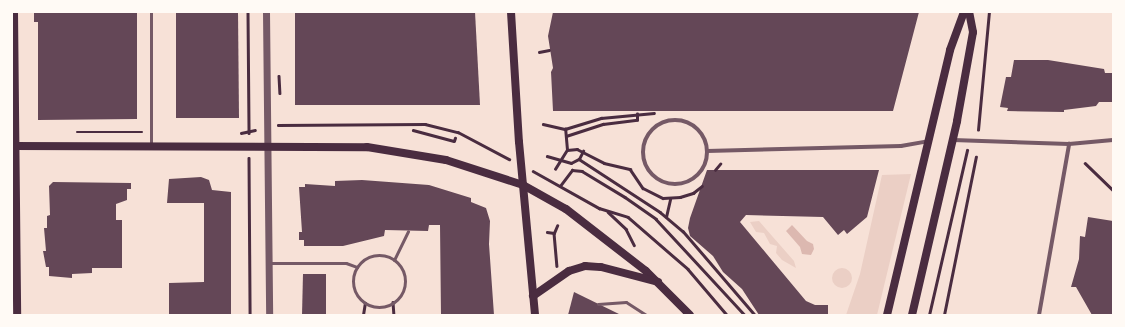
<!DOCTYPE html>
<html>
<head>
<meta charset="utf-8">
<style>
	body { margin:0 }
	#map { position:relative; width:1125px; height:327px; overflow:hidden; background:#f7e1d7; font-family:Arial,sans-serif }
	div>[style] { position:absolute }
	.green>* { inset:0; background:#ebcfc5 }
	.round { border-radius:50% }
	.water>* { inset:0; background:#dcb8b0 }
	.building>* { inset:0; background:#644757 }
	.path>* { height:2.5px; margin:-1.25px; padding:0 1.25px; transform-origin:1.25px; border-radius:1.25px; background:#4a2c40 }
	.service>* { height:3px; margin:-1.5px; padding:0 1.5px; transform-origin:1.5px; border-radius:1.5px; background:#755966 }
	.service>.ring { margin:-1.5px; padding:0; box-sizing:content-box; background:none; border:3px solid #755966; border-radius:50% }
	.minor>* { height:4px; margin:-2px; padding:0 2px; transform-origin:2px; border-radius:2px; background:#755966 }
	.minor>.ring { margin:-2px; padding:0; box-sizing:content-box; background:none; border:4px solid #755966; border-radius:50% }
	.tertiary>* { height:7px; margin:-3.5px; padding:0 3.5px; transform-origin:3.5px; border-radius:3.5px; background:#755966 }
	.secondary>* { height:8px; margin:-4px; padding:0 4px; transform-origin:4px; border-radius:4px; background:#4a2c40 }
	span { translate:-50% -50%; white-space:nowrap; text-align:center; line-height:1.15; -webkit-text-stroke:3.5px #fffaf5; paint-order:stroke }
	.frame { position:absolute; inset:0; border:13px solid #fffaf5; pointer-events:none }
</style>
</head>
<body>
<div id="map">
	<div class="green">
		<i style="clip-path:polygon(911px 174px,877px 315px,846px 315px,860px 274px,882px 175px)"></i>
		<i style="clip-path:polygon(759px 221px,794px 261px,796px 268px,782px 260px,776px 253px,777px 246px,770px 244px,764px 233px,756px 232px,750px 222px)"></i>
		<i class="round" style="left:832px;top:268px;width:20px;height:20px"></i>
	</div>
	<div class="water">
		<i style="clip-path:polygon(792px 225px,807px 241px,813px 244px,814px 249px,811px 255px,802px 254px,800px 247px,786px 231px)"></i>
	</div>
	<div class="building">
		<i style="clip-path:polygon(34px 12px,137px 12px,137px 119px,38px 120px,38px 22px,34px 22px)"></i>
		<i style="clip-path:polygon(176px 12px,238px 12px,239px 118px,176px 118px)"></i>
		<i style="clip-path:polygon(295px 12px,475px 12px,480px 105px,295px 105px)"></i>
		<i style="clip-path:polygon(553px 12px,919px 12px,893px 111px,553px 111px,551px 72px,553px 68px,548px 36px)"></i>
		<i style="clip-path:polygon(1014px 60px,1048px 60px,1104px 69px,1105px 73px,1113px 73px,1113px 102px,1099px 102px,1096px 106px,1064px 110px,1064px 112px,1007px 111px,1008px 108px,1000px 107px,1006px 77px,1011px 77px)"></i>
		<i style="clip-path:polygon(707px 170px,879px 170px,867px 217px,847px 234px,844px 230px,838px 235px,823px 217px,746px 215px,740px 222px,806px 301px,815px 305px,828px 305px,828px 315px,759px 315px,742px 289px,723px 272px,713px 256px,690px 236px,688px 228px,690px 218px)"></i>
		<i style="clip-path:polygon(201px 177px,209px 180px,212px 190px,231px 192px,231px 315px,169px 315px,169px 283px,204px 282px,204px 203px,167px 203px,169px 179px)"></i>
		<i style="clip-path:polygon(362px 180px,429px 185px,471px 198px,471px 202px,486px 208px,490px 221px,489px 244px,494px 315px,441px 315px,440px 225px,429px 225px,428px 231px,385px 230px,384px 236px,343px 246px,304px 246px,304px 240px,299px 240px,299px 232px,302px 232px,299px 187px,305px 187px,305px 184px,335px 186px,335px 181px)"></i>
		<i style="clip-path:polygon(53px 182px,131px 183px,131px 189px,127px 189px,127px 200px,116px 204px,116px 220px,122px 220px,122px 268px,92px 268px,92px 273px,72px 274px,72px 278px,49px 276px,49px 267px,46px 267px,43px 251px,46px 251px,44px 228px,47px 228px,47px 216px,50px 215px,49px 186px)"></i>
		<i style="clip-path:polygon(1088px 217px,1113px 221px,1113px 315px,1092px 315px,1076px 287px,1071px 287px,1079px 259px,1080px 236px,1085px 237px)"></i>
		<i style="clip-path:polygon(303px 274px,326px 274px,326px 315px,302px 315px)"></i>
		<i style="clip-path:polygon(574px 292px,621px 315px,568px 315px)"></i>
	</div>
	<div class="path">
		<i style="left:248px;top:12px;width:121px;rotate:89.5deg"></i>
		<i style="left:539px;top:52px;width:10px;rotate:-11deg"></i>
		<i style="left:279px;top:76px;width:17px;rotate:87deg"></i>
		<i style="left:543px;top:124px;width:23px;rotate:13deg"></i>
		<i style="left:565px;top:129px;width:38px;rotate:-17deg"></i>
		<i style="left:601px;top:118px;width:53px;rotate:-5.4deg"></i>
		<i style="left:278px;top:125px;width:147px;rotate:-0.4deg"></i>
		<i style="left:425px;top:124px;width:34px;rotate:14deg"></i>
		<i style="left:458px;top:132px;width:58px;rotate:27.9deg"></i>
		<i style="left:413px;top:130px;width:42px;rotate:15deg"></i>
		<i style="left:454px;top:141px;width:3px;rotate:-72deg"></i>
		<i style="left:978px;top:130px;width:119px;rotate:-84.7deg"></i>
		<i style="left:77px;top:132px;width:65px"></i>
		<i style="left:241px;top:133px;width:14px;rotate:-12deg"></i>
		<i style="left:566px;top:136px;width:39px;rotate:-18deg"></i>
		<i style="left:603px;top:124px;width:34px;rotate:-7deg"></i>
		<i style="left:637px;top:120px;width:6px;rotate:-90deg"></i>
		<i style="left:567px;top:150px;width:10px;rotate:-6deg"></i>
		<i style="left:577px;top:149px;width:30px;rotate:27deg"></i>
		<i style="left:604px;top:163px;width:27px;rotate:13deg"></i>
		<i style="left:630px;top:169px;width:23px;rotate:56deg"></i>
		<i style="left:643px;top:188px;width:22px;rotate:27deg"></i>
		<i style="left:663px;top:198px;width:17px;rotate:-3deg"></i>
		<i style="left:680px;top:197px;width:14px;rotate:-17deg"></i>
		<i style="left:693px;top:193px;width:11px;rotate:-38deg"></i>
		<i style="left:547px;top:156px;width:25px;rotate:16deg"></i>
		<i style="left:571px;top:163px;width:9px;rotate:-27deg"></i>
		<i style="left:579px;top:159px;width:9px;rotate:-63deg"></i>
		<i style="left:249px;top:158px;width:157px;rotate:89.6deg"></i>
		<i style="left:579px;top:159px;width:97px;rotate:33.2deg"></i>
		<i style="left:660px;top:212px;width:30px;rotate:40deg"></i>
		<i style="left:683px;top:231px;width:111px;rotate:49.4deg"></i>
		<i style="left:1085px;top:163px;width:39px;rotate:44deg"></i>
		<i style="left:555px;top:169px;width:22px;rotate:-58deg"></i>
		<i style="left:567px;top:150px;width:21px;rotate:-95deg"></i>
		<i style="left:715px;top:170px;width:8px;rotate:-50deg"></i>
		<i style="left:533px;top:171px;width:76px;rotate:29.3deg"></i>
		<i style="left:599px;top:208px;width:30px;rotate:17deg"></i>
		<i style="left:628px;top:217px;width:79px;rotate:40.9deg"></i>
		<i style="left:688px;top:269px;width:60px;rotate:49.7deg"></i>
		<i style="left:560px;top:186px;width:20px;rotate:-53deg"></i>
		<i style="left:572px;top:170px;width:10px;rotate:6deg"></i>
		<i style="left:582px;top:171px;width:50px;rotate:31.2deg"></i>
		<i style="left:625px;top:197px;width:38px;rotate:35deg"></i>
		<i style="left:656px;top:219px;width:131px;rotate:47.2deg"></i>
		<i style="left:608px;top:212px;width:25px;rotate:43deg"></i>
		<i style="left:626px;top:229px;width:18px;rotate:63deg"></i>
		<i style="left:666px;top:217px;width:18px;rotate:-77deg"></i>
		<i style="left:547px;top:232px;width:7px;rotate:8deg"></i>
		<i style="left:554px;top:233px;width:8px;rotate:-67deg"></i>
		<i style="left:554px;top:233px;width:33px;rotate:85deg"></i>
		<i style="left:393px;top:302px;width:13px;rotate:86deg"></i>
		<i style="left:363px;top:315px;width:12px;rotate:-81deg"></i>
		<i style="left:929px;top:315px;width:169px;rotate:-77deg"></i>
		<i style="left:944px;top:315px;width:161px;rotate:-78.6deg"></i>
	</div>
	<div class="service">
		<i style="left:151px;top:12px;width:134px;rotate:90deg"></i>
		<i class="ring" style="left:353px;top:255px;width:49px;height:49px"></i>
		<i style="left:394px;top:260px;width:32px;rotate:-64deg"></i>
		<i style="left:268px;top:263px;width:78px"></i>
		<i style="left:346px;top:263px;width:12px;rotate:20deg"></i>
		<i style="left:598px;top:304px;width:28px;rotate:-4deg"></i>
		<i style="left:626px;top:302px;width:24px;rotate:33deg"></i>
	</div>
	<div class="minor">
		<i class="ring" style="left:643px;top:120px;width:60px;height:60px"></i>
		<i style="left:953px;top:140px;width:116px;rotate:2deg"></i>
		<i style="left:1069px;top:144px;width:44px;rotate:-5.2deg"></i>
		<i style="left:707px;top:151px;width:194px;rotate:-1.5deg"></i>
		<i style="left:901px;top:146px;width:28px;rotate:-10deg"></i>
		<i style="left:1039px;top:315px;width:174px;rotate:-80deg"></i>
	</div>
	<div class="tertiary">
		<i style="left:266px;top:12px;width:303px;rotate:89.4deg"></i>
	</div>
	<div class="secondary">
		<i style="left:14px;top:12px;width:303px;rotate:89.4deg"></i>
		<i style="left:511px;top:12px;width:130px;rotate:86.5deg"></i>
		<i style="left:519px;top:142px;width:174px;rotate:84.7deg"></i>
		<i style="left:12px;top:146px;width:355px;rotate:0.2deg"></i>
		<i style="left:367px;top:147px;width:80px;rotate:9.3deg"></i>
		<i style="left:446px;top:160px;width:81px;rotate:18deg"></i>
		<i style="left:523px;top:185px;width:49px;rotate:29.2deg"></i>
		<i style="left:566px;top:209px;width:101px;rotate:37.8deg"></i>
		<i style="left:646px;top:271px;width:62px;rotate:45deg"></i>
		<i style="left:533px;top:296px;width:44px;rotate:-34.8deg"></i>
		<i style="left:569px;top:271px;width:17px;rotate:-17deg"></i>
		<i style="left:585px;top:266px;width:16px;rotate:4deg"></i>
		<i style="left:601px;top:267px;width:59px;rotate:14.7deg"></i>
		<i style="left:887px;top:315px;width:272px;rotate:-76.6deg"></i>
		<i style="left:950px;top:50px;width:40px;rotate:-69.8deg"></i>
		<i style="left:912px;top:315px;width:199px;rotate:-76.9deg"></i>
		<i style="left:957px;top:121px;width:90px;rotate:-79.8deg"></i>
		<i style="left:973px;top:32px;width:20px;rotate:-101deg"></i>
	</div>
	<div class="frame"></div>
</div>
</body>
</html>
